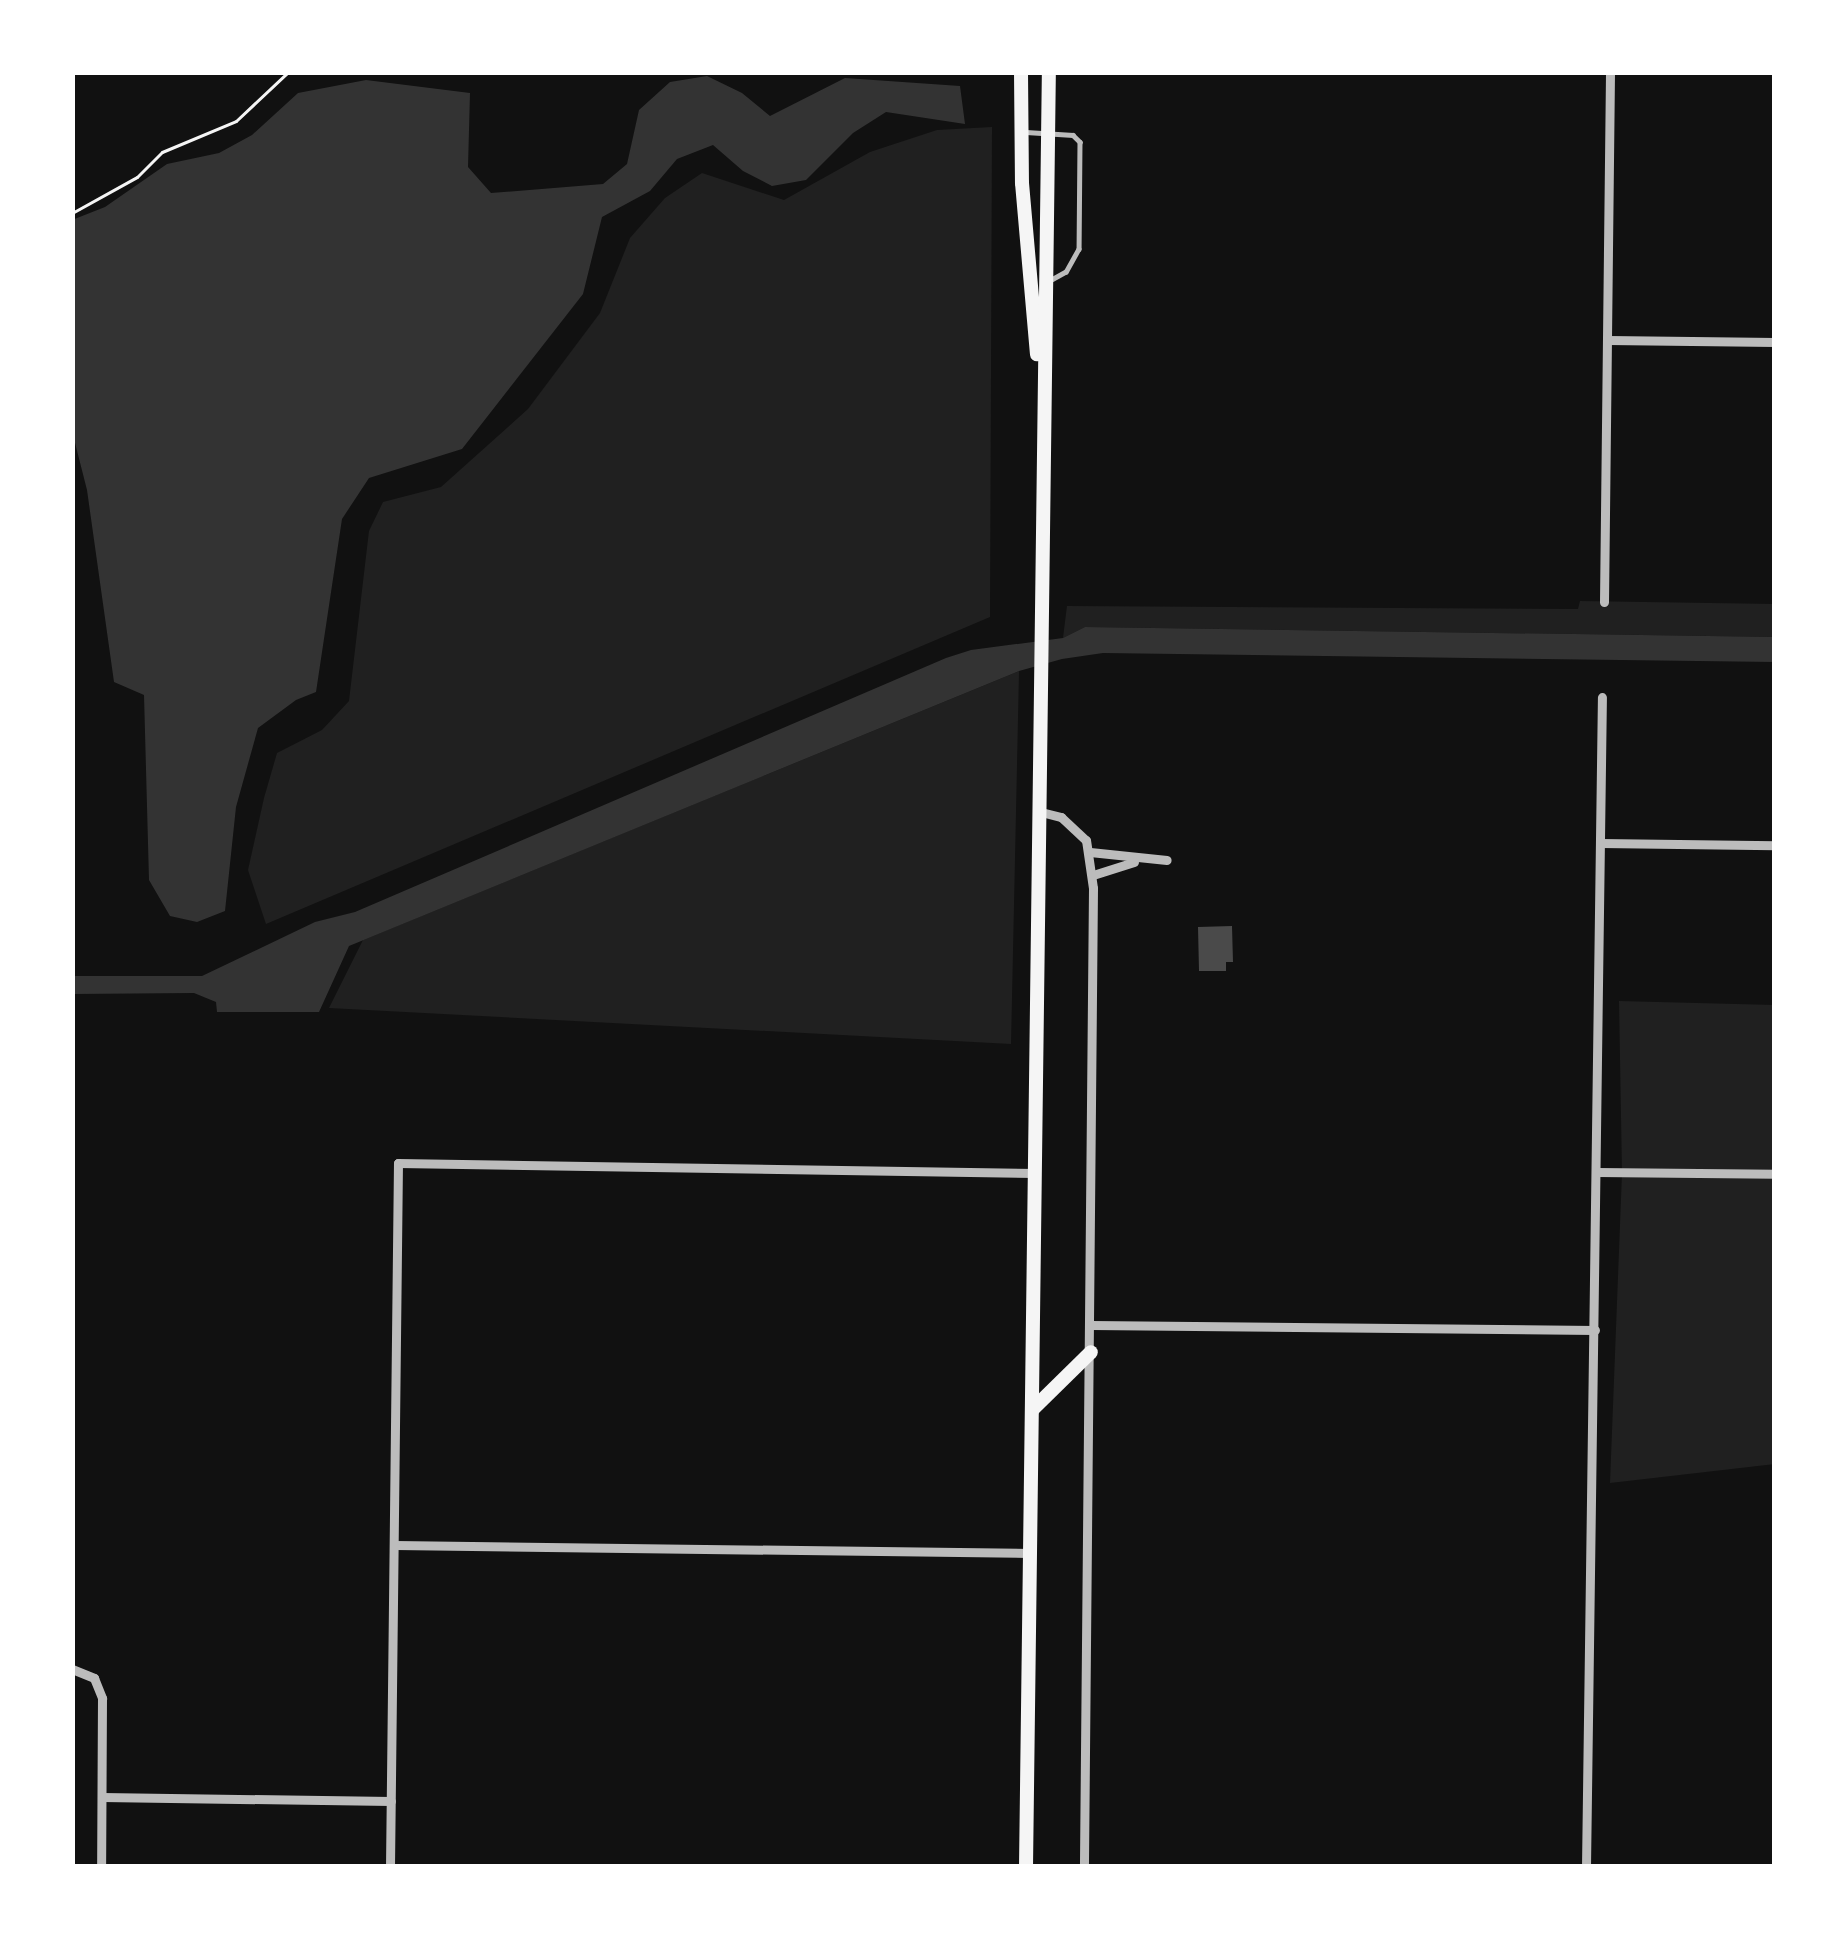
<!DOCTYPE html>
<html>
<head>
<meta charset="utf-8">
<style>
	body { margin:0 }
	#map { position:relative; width:1847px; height:1939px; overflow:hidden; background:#111; font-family:"Source Sans 3",sans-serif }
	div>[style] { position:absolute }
	.green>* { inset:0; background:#202020 }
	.water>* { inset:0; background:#333 }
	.building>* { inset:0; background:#4a4a4a }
	.path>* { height:3px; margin:-1.5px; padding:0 1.5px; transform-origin:1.5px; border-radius:1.5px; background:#f5f5f5 }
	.service>* { height:4.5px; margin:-2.25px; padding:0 2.25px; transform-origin:2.25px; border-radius:2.25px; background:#bcbcbc }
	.minor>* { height:9px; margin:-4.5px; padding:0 4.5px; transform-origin:4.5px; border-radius:4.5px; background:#bcbcbc }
	.primary>* { height:14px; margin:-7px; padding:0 7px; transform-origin:7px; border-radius:7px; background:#f5f5f5 }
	span { translate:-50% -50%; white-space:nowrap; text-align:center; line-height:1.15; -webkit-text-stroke:12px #fff; paint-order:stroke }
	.frame { position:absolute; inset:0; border:75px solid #fff; pointer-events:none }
</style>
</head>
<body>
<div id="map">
	<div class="green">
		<i style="clip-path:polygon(992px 127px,990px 617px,266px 924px,248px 870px,264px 798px,277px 753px,322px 730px,349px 701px,369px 531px,383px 502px,441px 487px,528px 409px,600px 313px,630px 238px,665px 198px,702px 173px,784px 200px,870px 152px,937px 130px)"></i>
		<i style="clip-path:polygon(1580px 601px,1775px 604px,1775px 637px,1085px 627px,1063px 638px,1067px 606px,1578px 609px)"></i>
		<i style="clip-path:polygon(1019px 671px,1011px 1044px,329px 1008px,363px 940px)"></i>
		<i style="clip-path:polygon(1619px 1001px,1775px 1005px,1775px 1464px,1610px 1483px,1622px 1173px)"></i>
	</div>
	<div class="water">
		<i style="clip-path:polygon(707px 76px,742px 93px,770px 116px,845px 78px,960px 86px,965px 124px,886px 112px,853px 133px,806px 180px,772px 186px,743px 171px,713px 145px,677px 159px,650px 191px,602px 217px,583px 294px,462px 449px,369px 478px,342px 519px,316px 692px,296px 700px,258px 728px,236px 807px,225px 911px,197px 922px,170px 916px,149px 880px,144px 695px,114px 682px,87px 490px,72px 431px,72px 220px,105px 207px,167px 164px,219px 153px,252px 135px,298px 93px,366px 80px,470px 93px,468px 167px,491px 193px,603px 184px,627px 164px,639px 110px,670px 82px)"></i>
		<i style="clip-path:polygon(1085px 627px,1775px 637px,1775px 662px,1103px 653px,1062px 659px,1019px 671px,349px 946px,319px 1012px,217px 1012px,216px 1002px,194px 993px,72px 994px,72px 976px,202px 976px,315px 922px,355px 912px,946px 658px,971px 650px,1063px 638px)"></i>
	</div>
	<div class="building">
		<i style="clip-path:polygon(1232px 926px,1233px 962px,1226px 962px,1226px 971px,1199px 971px,1198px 927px)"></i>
	</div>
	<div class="path">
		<i style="left:72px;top:213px;width:74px;rotate:-29deg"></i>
		<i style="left:137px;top:177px;width:35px;rotate:-45deg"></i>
		<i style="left:162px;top:152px;width:80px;rotate:-22.7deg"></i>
		<i style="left:236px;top:121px;width:71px;rotate:-43.3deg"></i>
	</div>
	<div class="service">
		<i style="left:1026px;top:132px;width:47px;rotate:3.7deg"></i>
		<i style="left:1073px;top:135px;width:10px;rotate:45deg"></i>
		<i style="left:1080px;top:142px;width:107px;rotate:90.5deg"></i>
		<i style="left:1079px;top:249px;width:26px;rotate:119deg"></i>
		<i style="left:1066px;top:272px;width:18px;rotate:151deg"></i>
	</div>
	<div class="minor">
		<i style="left:1608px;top:340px;width:167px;rotate:0.7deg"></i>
		<i style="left:1604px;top:602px;width:530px;rotate:-89.35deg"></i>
		<i style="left:1037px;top:811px;width:25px;rotate:14deg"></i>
		<i style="left:1061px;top:817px;width:34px;rotate:43deg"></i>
		<i style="left:1086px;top:840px;width:49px;rotate:81.7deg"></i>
		<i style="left:1093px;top:888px;width:979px;rotate:90.53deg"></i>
		<i style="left:1601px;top:843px;width:174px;rotate:0.7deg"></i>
		<i style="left:1090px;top:852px;width:77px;rotate:5.9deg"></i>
		<i style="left:1093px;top:875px;width:43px;rotate:-17.6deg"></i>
		<i style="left:1597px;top:1172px;width:178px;rotate:0.6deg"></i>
		<i style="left:1091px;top:1325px;width:504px;rotate:0.57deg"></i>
		<i style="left:395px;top:1545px;width:635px;rotate:0.72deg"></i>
		<i style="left:72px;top:1669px;width:24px;rotate:22deg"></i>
		<i style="left:94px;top:1678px;width:22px;rotate:68deg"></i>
		<i style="left:102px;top:1698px;width:169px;rotate:90.3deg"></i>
		<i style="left:102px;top:1797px;width:289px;rotate:0.8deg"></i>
		<i style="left:390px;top:1867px;width:704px;rotate:-89.35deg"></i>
		<i style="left:398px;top:1163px;width:638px;rotate:0.9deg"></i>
		<i style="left:1586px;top:1867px;width:1170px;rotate:-89.22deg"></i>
	</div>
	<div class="primary">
		<i style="left:1021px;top:72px;width:111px;rotate:89.5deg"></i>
		<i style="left:1022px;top:183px;width:172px;rotate:85deg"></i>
		<i style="left:1033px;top:1409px;width:81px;rotate:-44.5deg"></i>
		<i style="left:1026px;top:1867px;width:1795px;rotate:-89.27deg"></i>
	</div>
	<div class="frame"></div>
</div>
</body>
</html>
